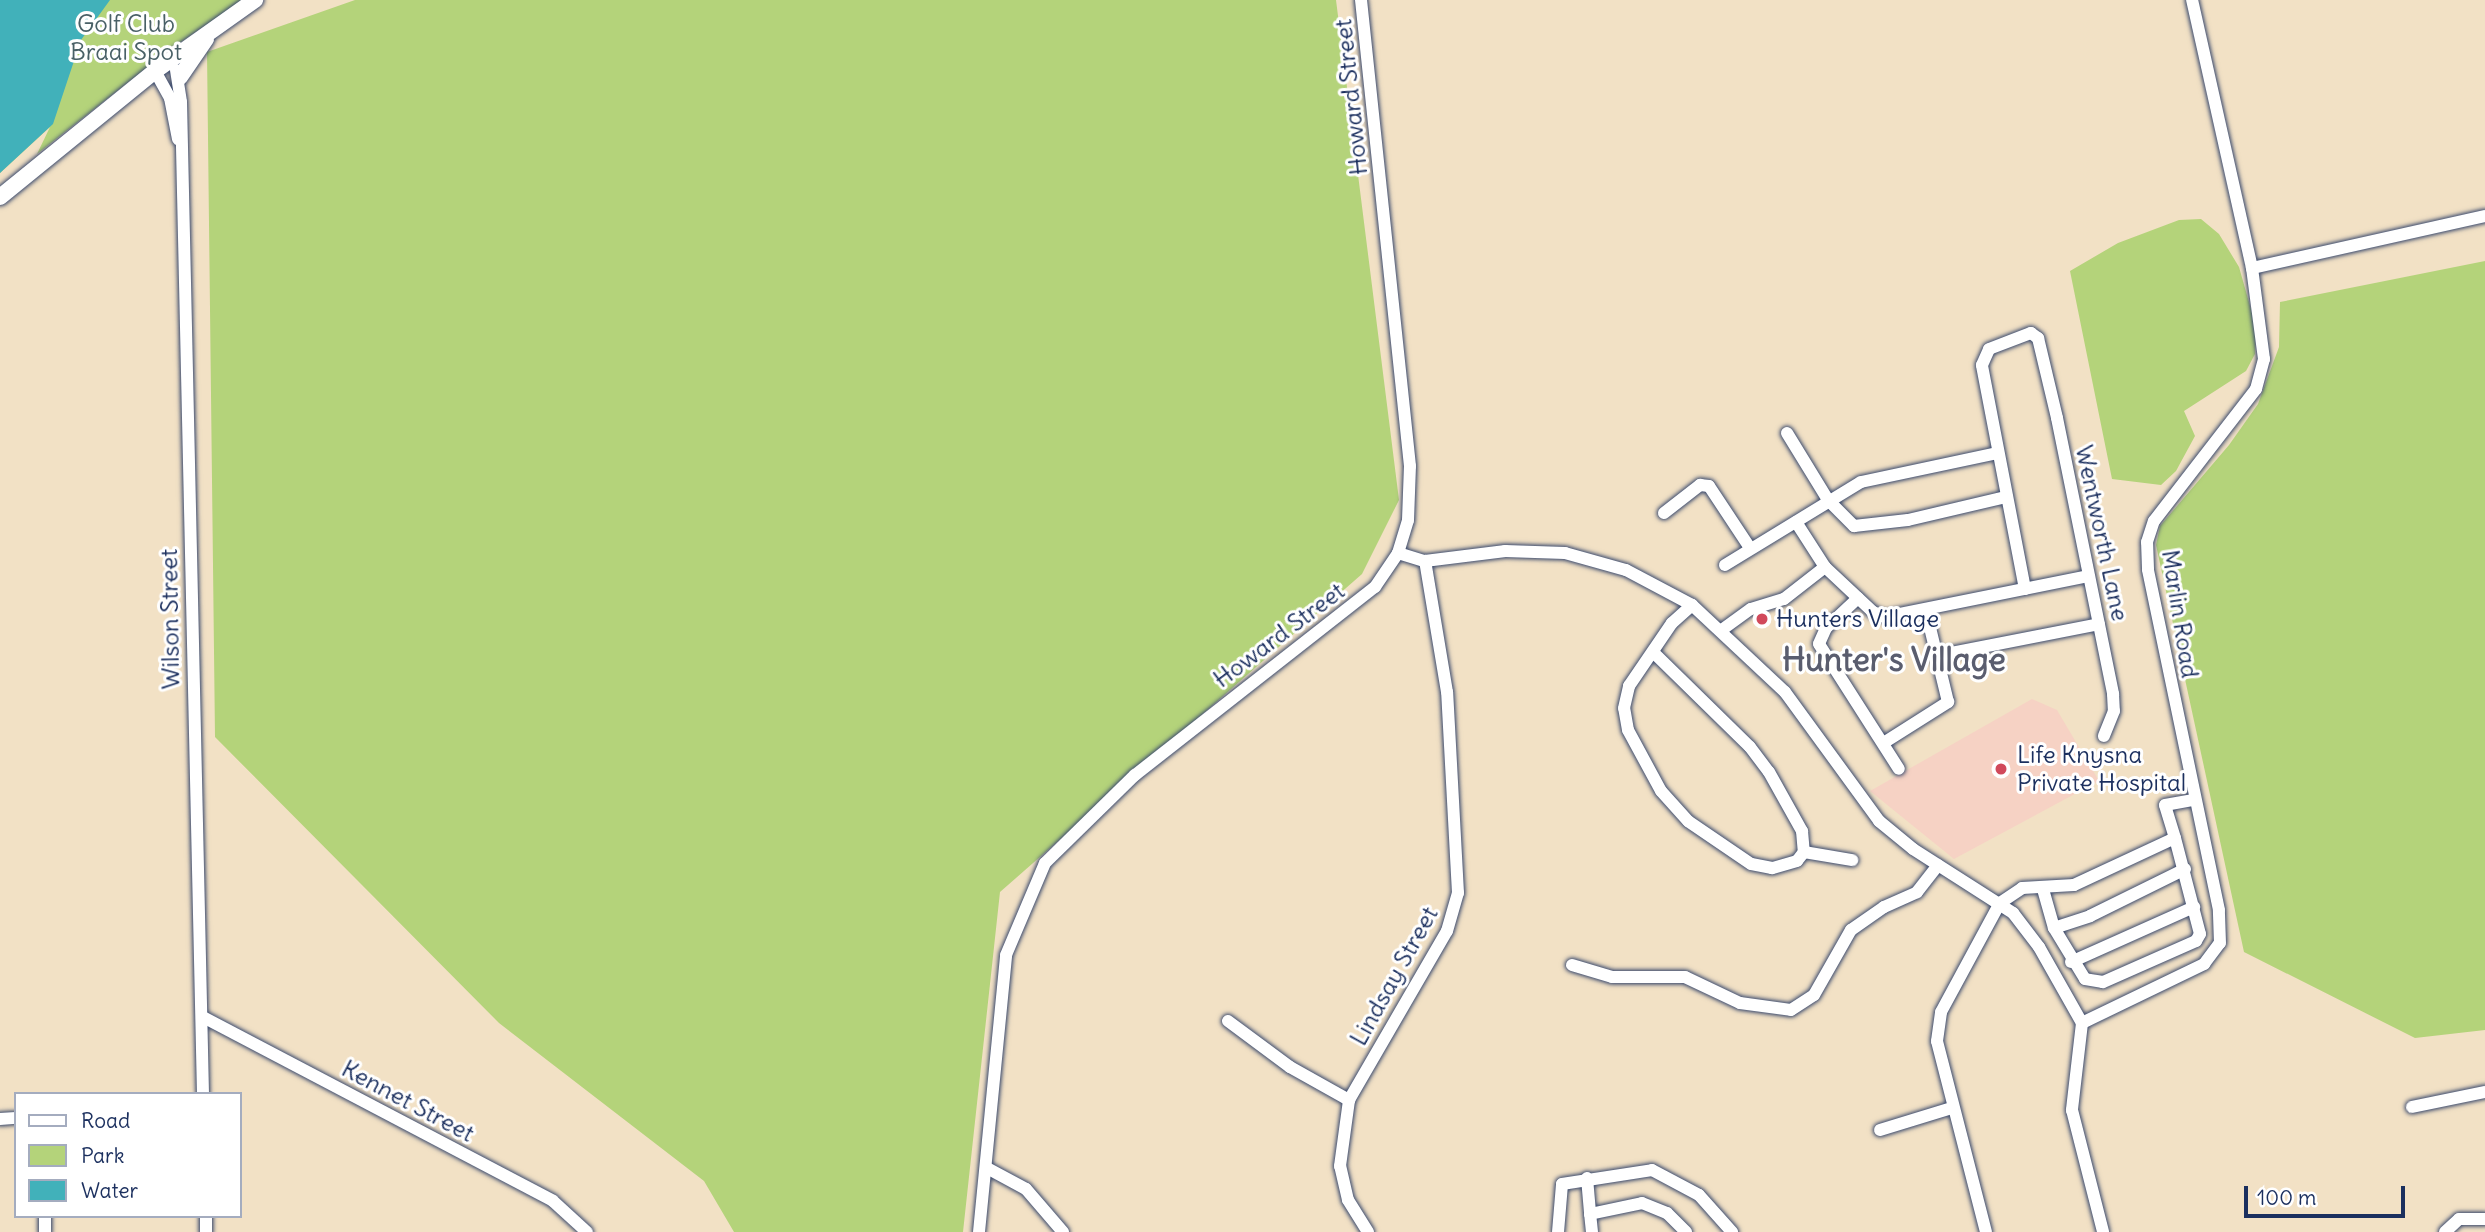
<!DOCTYPE html>
<html>
<head>
<meta charset="utf-8">
<style>
	body { margin:0 }
	#map { position:relative; width:2485px; height:1232px; overflow:hidden; background:#f2e1c5; font-family:Delius,sans-serif }
	div>[style] { position:absolute }
	.built>* { inset:0; background:#f6d2c4 }
	.green>* { inset:0; background:#b4d37a }
	.water>* { inset:0; background:#41b1ba }
	.roads { filter:drop-shadow(0 0 2px #3b4a6d) drop-shadow(0 0 2px #3b4a6d) }
	.minor>* { height:12px; margin:-6px; padding:0 6px; transform-origin:6px; border-radius:6px; background:#fff }
	.tertiary>* { height:16px; margin:-8px; padding:0 8px; transform-origin:8px; border-radius:8px; background:#fff }
	.dots>* { width:19px; height:19px; translate:-50% -50%; box-sizing:border-box; border:4px solid #fff; border-radius:50% }
	span { translate:-50% -50%; white-space:nowrap; text-align:center; line-height:1.15; -webkit-text-stroke:6px #fff; paint-order:stroke }
	.park-label { font-size:24px; color:#496066 }
	.street-label { font-size:24px; color:#1b2f5e }
	.poi-label { font-size:24px; color:#1b2f5e }
	.left { translate:0 -50%; text-align:left }
	.district-label { font-size:32px; color:#5a5d6e; font-weight:700 }
	.legend { position:absolute; left:14px; top:1092px; width:228px; height:126px; box-sizing:border-box; background:#fff; border:2px solid #a4acbf; margin:0; padding:9px 12px; list-style:none; font-size:21px; color:#1b2f5e }
	.legend li { display:flex; align-items:center; gap:14px; height:35px }
	.legend b { width:35px; border:2px solid #a4acbf }
	.scale { position:absolute; left:2244px; top:1186px; width:161px; height:32px; box-sizing:border-box; border:4px solid #1b2f5e; border-top:0; padding-left:9px; font-size:21px; line-height:24px; white-space:nowrap; color:#1b2f5e; -webkit-text-stroke:5px #fff; paint-order:stroke }
</style>
</head>
<body>
<div id="map">
	<div class="built">
		<i style="clip-path:polygon(2032px 699px,2057px 710px,2099px 781px,1954px 859px,1870px 791px)"></i>
	</div>
	<div class="green">
		<i style="clip-path:polygon(0 0,243px 0,169px 50px,37px 154px,50px 127px,0 173px)"></i>
		<i style="clip-path:polygon(355px 0,1336px 0,1399px 500px,1362px 574px,1000px 892px,963px 1232px,734px 1232px,704px 1181px,499px 1023px,215px 737px,207px 52px)"></i>
		<i style="clip-path:polygon(2201px 219px,2219px 234px,2239px 267px,2256px 327px,2255px 354px,2246px 371px,2184px 411px,2195px 436px,2176px 471px,2161px 485px,2112px 479px,2070px 271px,2118px 243px,2179px 220px)"></i>
		<i style="clip-path:polygon(2485px 261px,2485px 1030px,2415px 1038px,2244px 952px,2156px 545px,2160px 526px,2229px 445px,2258px 404px,2279px 347px,2280px 302px)"></i>
	</div>
	<div class="water">
		<i style="clip-path:polygon(0 0,110px 0,81px 40px,53px 124px,0 173px)"></i>
	</div>
	<div class="roads">
		<div class="minor">
			<i style="left:176px;top:70px;width:32px;rotate:81deg"></i>
			<i style="left:181px;top:102px;width:992px;rotate:88.73deg"></i>
			<i style="left:155px;top:71px;width:31px;rotate:61deg"></i>
			<i style="left:170px;top:98px;width:42px;rotate:79deg"></i>
			<i style="left:2252px;top:268px;width:239px;rotate:-12.6deg"></i>
			<i style="left:1787px;top:433px;width:79px;rotate:58.5deg"></i>
			<i style="left:1828px;top:500px;width:37px;rotate:45deg"></i>
			<i style="left:1854px;top:526px;width:54px;rotate:-6.3deg"></i>
			<i style="left:1908px;top:520px;width:101px;rotate:-13.2deg"></i>
			<i style="left:1664px;top:513px;width:46px;rotate:-37.9deg"></i>
			<i style="left:1700px;top:485px;width:9px;rotate:6deg"></i>
			<i style="left:1709px;top:486px;width:74px;rotate:56.5deg"></i>
			<i style="left:1796px;top:522px;width:54px;rotate:57.2deg"></i>
			<i style="left:1825px;top:567px;width:66px;rotate:43.2deg"></i>
			<i style="left:1873px;top:612px;width:13px;rotate:23deg"></i>
			<i style="left:1885px;top:617px;width:207px;rotate:-11.4deg"></i>
			<i style="left:1398px;top:553px;width:28px;rotate:17deg"></i>
			<i style="left:1425px;top:561px;width:81px;rotate:-7.1deg"></i>
			<i style="left:1505px;top:551px;width:60px;rotate:1.9deg"></i>
			<i style="left:1565px;top:553px;width:63px;rotate:15.6deg"></i>
			<i style="left:1626px;top:570px;width:75px;rotate:27.9deg"></i>
			<i style="left:1692px;top:605px;width:127px;rotate:43.1deg"></i>
			<i style="left:1785px;top:692px;width:160px;rotate:53.9deg"></i>
			<i style="left:1879px;top:821px;width:44px;rotate:39.5deg"></i>
			<i style="left:1913px;top:849px;width:119px;rotate:32.6deg"></i>
			<i style="left:2013px;top:913px;width:43px;rotate:52.6deg"></i>
			<i style="left:2039px;top:947px;width:87px;rotate:60.5deg"></i>
			<i style="left:1725px;top:565px;width:159px;rotate:-31.4deg"></i>
			<i style="left:1861px;top:482px;width:139px;rotate:-12deg"></i>
			<i style="left:2025px;top:589px;width:228px;rotate:-100.9deg"></i>
			<i style="left:1982px;top:365px;width:17px;rotate:-66deg"></i>
			<i style="left:1989px;top:349px;width:45px;rotate:-20.9deg"></i>
			<i style="left:2031px;top:333px;width:9px;rotate:36deg"></i>
			<i style="left:2038px;top:338px;width:82px;rotate:76.6deg"></i>
			<i style="left:2057px;top:418px;width:282px;rotate:78.5deg"></i>
			<i style="left:2113px;top:694px;width:17px;rotate:87deg"></i>
			<i style="left:2114px;top:711px;width:27px;rotate:112deg"></i>
			<i style="left:1858px;top:598px;width:44px;rotate:136.8deg"></i>
			<i style="left:1826px;top:628px;width:17px;rotate:114deg"></i>
			<i style="left:1819px;top:644px;width:148px;rotate:57.4deg"></i>
			<i style="left:1723px;top:629px;width:34px;rotate:-36deg"></i>
			<i style="left:1751px;top:609px;width:34px;rotate:-17deg"></i>
			<i style="left:1784px;top:599px;width:52px;rotate:-38deg"></i>
			<i style="left:1654px;top:653px;width:134px;rotate:44.4deg"></i>
			<i style="left:1750px;top:747px;width:31px;rotate:53deg"></i>
			<i style="left:1769px;top:772px;width:68px;rotate:60.8deg"></i>
			<i style="left:1802px;top:831px;width:21px;rotate:85deg"></i>
			<i style="left:1804px;top:852px;width:11px;rotate:128deg"></i>
			<i style="left:1797px;top:861px;width:26px;rotate:164deg"></i>
			<i style="left:1772px;top:868px;width:21px;rotate:-169deg"></i>
			<i style="left:1751px;top:864px;width:76px;rotate:-145.7deg"></i>
			<i style="left:1688px;top:821px;width:40px;rotate:-132deg"></i>
			<i style="left:1661px;top:791px;width:69px;rotate:-118.4deg"></i>
			<i style="left:1628px;top:730px;width:22px;rotate:-100deg"></i>
			<i style="left:1624px;top:708px;width:23px;rotate:-77deg"></i>
			<i style="left:1629px;top:686px;width:76px;rotate:-55.7deg"></i>
			<i style="left:1672px;top:623px;width:27px;rotate:-42deg"></i>
			<i style="left:1936px;top:656px;width:166px;rotate:-11.1deg"></i>
			<i style="left:1885px;top:742px;width:75px;rotate:-32.4deg"></i>
			<i style="left:1948px;top:702px;width:94px;rotate:-103.6deg"></i>
			<i style="left:2175px;top:838px;width:34px;rotate:-107deg"></i>
			<i style="left:2165px;top:805px;width:29px;rotate:-10deg"></i>
			<i style="left:1804px;top:852px;width:49px;rotate:9.5deg"></i>
			<i style="left:2054px;top:928px;width:38px;rotate:-18deg"></i>
			<i style="left:2090px;top:916px;width:106px;rotate:-26.3deg"></i>
			<i style="left:2071px;top:962px;width:135px;rotate:-24.1deg"></i>
			<i style="left:1572px;top:965px;width:42px;rotate:16.7deg"></i>
			<i style="left:1612px;top:977px;width:73px"></i>
			<i style="left:1685px;top:977px;width:61px;rotate:25.3deg"></i>
			<i style="left:1740px;top:1003px;width:51px;rotate:7.8deg"></i>
			<i style="left:1791px;top:1010px;width:27px;rotate:-33deg"></i>
			<i style="left:1814px;top:995px;width:75px;rotate:-60.4deg"></i>
			<i style="left:1851px;top:930px;width:40px;rotate:-34.9deg"></i>
			<i style="left:1884px;top:907px;width:36px;rotate:-24deg"></i>
			<i style="left:1917px;top:892px;width:34px;rotate:-52deg"></i>
			<i style="left:203px;top:1017px;width:395px;rotate:27.7deg"></i>
			<i style="left:553px;top:1201px;width:46px;rotate:42.4deg"></i>
			<i style="left:1228px;top:1021px;width:77px;rotate:36.6deg"></i>
			<i style="left:1290px;top:1067px;width:68px;rotate:29.2deg"></i>
			<i style="left:2082px;top:1023px;width:136px;rotate:-25.8deg"></i>
			<i style="left:2204px;top:964px;width:26px;rotate:-53deg"></i>
			<i style="left:2220px;top:943px;width:33px;rotate:-92deg"></i>
			<i style="left:2219px;top:910px;width:348px;rotate:-101.8deg"></i>
			<i style="left:2148px;top:569px;width:27px;rotate:-92deg"></i>
			<i style="left:2147px;top:542px;width:22px;rotate:-72deg"></i>
			<i style="left:2154px;top:521px;width:167px;rotate:-52.3deg"></i>
			<i style="left:2256px;top:389px;width:31px;rotate:-75deg"></i>
			<i style="left:2264px;top:359px;width:92px;rotate:-97.5deg"></i>
			<i style="left:2252px;top:268px;width:275px;rotate:-102.6deg"></i>
			<i style="left:2082px;top:1023px;width:88px;rotate:96.6deg"></i>
			<i style="left:2072px;top:1110px;width:126px;rotate:75.7deg"></i>
			<i style="left:2412px;top:1107px;width:75px;rotate:-11.6deg"></i>
			<i style="left:0;top:1119px;width:16px;rotate:-4deg"></i>
			<i style="left:1880px;top:1130px;width:75px;rotate:-17deg"></i>
			<i style="left:987px;top:1168px;width:44px;rotate:28.3deg"></i>
			<i style="left:1026px;top:1189px;width:57px;rotate:49.3deg"></i>
			<i style="left:1587px;top:1178px;width:36px;rotate:85deg"></i>
			<i style="left:45px;top:1216px;width:16px;rotate:90deg"></i>
			<i style="left:206px;top:1216px;width:16px;rotate:90deg"></i>
			<i style="left:979px;top:1232px;width:278px;rotate:-84.4deg"></i>
			<i style="left:1006px;top:955px;width:100px;rotate:-67deg"></i>
			<i style="left:1045px;top:863px;width:126px;rotate:-44.4deg"></i>
			<i style="left:1135px;top:775px;width:305px;rotate:-38.1deg"></i>
			<i style="left:1375px;top:587px;width:41px;rotate:-55.9deg"></i>
			<i style="left:1398px;top:553px;width:34px;rotate:-73deg"></i>
			<i style="left:1408px;top:520px;width:54px;rotate:-87.9deg"></i>
			<i style="left:1410px;top:466px;width:469px;rotate:-96deg"></i>
			<i style="left:1368px;top:1232px;width:38px;rotate:-122deg"></i>
			<i style="left:1348px;top:1200px;width:35px;rotate:-103deg"></i>
			<i style="left:1340px;top:1166px;width:67px;rotate:-82.2deg"></i>
			<i style="left:1349px;top:1100px;width:195px;rotate:-59.9deg"></i>
			<i style="left:1447px;top:931px;width:40px;rotate:-74deg"></i>
			<i style="left:1458px;top:893px;width:201px;rotate:-93.1deg"></i>
			<i style="left:1447px;top:692px;width:133px;rotate:-99.5deg"></i>
			<i style="left:1558px;top:1232px;width:48px;rotate:-85.2deg"></i>
			<i style="left:1562px;top:1184px;width:91px;rotate:-8.8deg"></i>
			<i style="left:1652px;top:1170px;width:53px;rotate:28deg"></i>
			<i style="left:1699px;top:1195px;width:50px;rotate:48.3deg"></i>
			<i style="left:1592px;top:1232px;width:18px;rotate:-96deg"></i>
			<i style="left:1590px;top:1214px;width:53px;rotate:-11.9deg"></i>
			<i style="left:1642px;top:1203px;width:27px;rotate:22deg"></i>
			<i style="left:1667px;top:1213px;width:27px;rotate:45deg"></i>
			<i style="left:1986px;top:1232px;width:197px;rotate:-104.4deg"></i>
			<i style="left:1937px;top:1041px;width:29px;rotate:-82deg"></i>
			<i style="left:1941px;top:1012px;width:124px;rotate:-61.6deg"></i>
			<i style="left:2000px;top:903px;width:27px;rotate:-34deg"></i>
			<i style="left:2022px;top:888px;width:52px;rotate:-3.3deg"></i>
			<i style="left:2074px;top:885px;width:111px;rotate:-25deg"></i>
			<i style="left:2175px;top:838px;width:99px;rotate:75.4deg"></i>
			<i style="left:2200px;top:934px;width:8px;rotate:120deg"></i>
			<i style="left:2196px;top:941px;width:102px;rotate:156.2deg"></i>
			<i style="left:2103px;top:982px;width:18px;rotate:-171deg"></i>
			<i style="left:2085px;top:979px;width:60px;rotate:-121.3deg"></i>
			<i style="left:2054px;top:928px;width:41px;rotate:-105.8deg"></i>
			<i style="left:2445px;top:1232px;width:19px;rotate:-43deg"></i>
			<i style="left:2459px;top:1219px;width:26px"></i>
		</div>
		<div class="tertiary">
			<i style="left:180px;top:77px;width:46px;rotate:-55.6deg"></i>
			<i style="left:0;top:197px;width:200px;rotate:-39.1deg"></i>
			<i style="left:155px;top:71px;width:123px;rotate:-35.4deg"></i>
		</div>
	</div>
	<div class="dots">
		<i style="left:1762px;top:619px;background:#d1495b"></i>
		<i style="left:2001px;top:769px;background:#d1495b"></i>
	</div>
	<div class="park-label">
		<span style="left:126px;top:38px">Golf Club<br>Braai Spot</span>
	</div>
	<div class="street-label">
		<span style="left:1351px;top:97px;rotate:-96deg">Howard Street</span>
		<span style="left:2102px;top:533px;rotate:78deg">Wentworth Lane</span>
		<span style="left:2180px;top:614px;rotate:81deg">Marlin Road</span>
		<span style="left:170px;top:619px;rotate:-91deg">Wilson Street</span>
		<span style="left:1279px;top:635px;rotate:-37deg">Howard Street</span>
		<span style="left:1394px;top:976px;rotate:-61deg">Lindsay Street</span>
		<span style="left:408px;top:1101px;rotate:28deg">Kennet Street</span>
	</div>
	<div class="poi-label">
		<span class="left" style="left:1776px;top:619px">Hunters Village</span>
		<span class="left" style="left:2017px;top:769px">Life Knysna<br>Private Hospital</span>
	</div>
	<div class="district-label">
		<span style="left:1894px;top:660px">Hunter's Village</span>
	</div>
	<ul class="legend">
	<li><b style="height:9px;background:#fff"></b>Road</li>
	<li><b style="height:19px;background:#b4d37a"></b>Park</li>
	<li><b style="height:19px;background:#41b1ba"></b>Water</li>
	</ul>
	<div class="scale">100 m</div>
</div>
</body>
</html>
